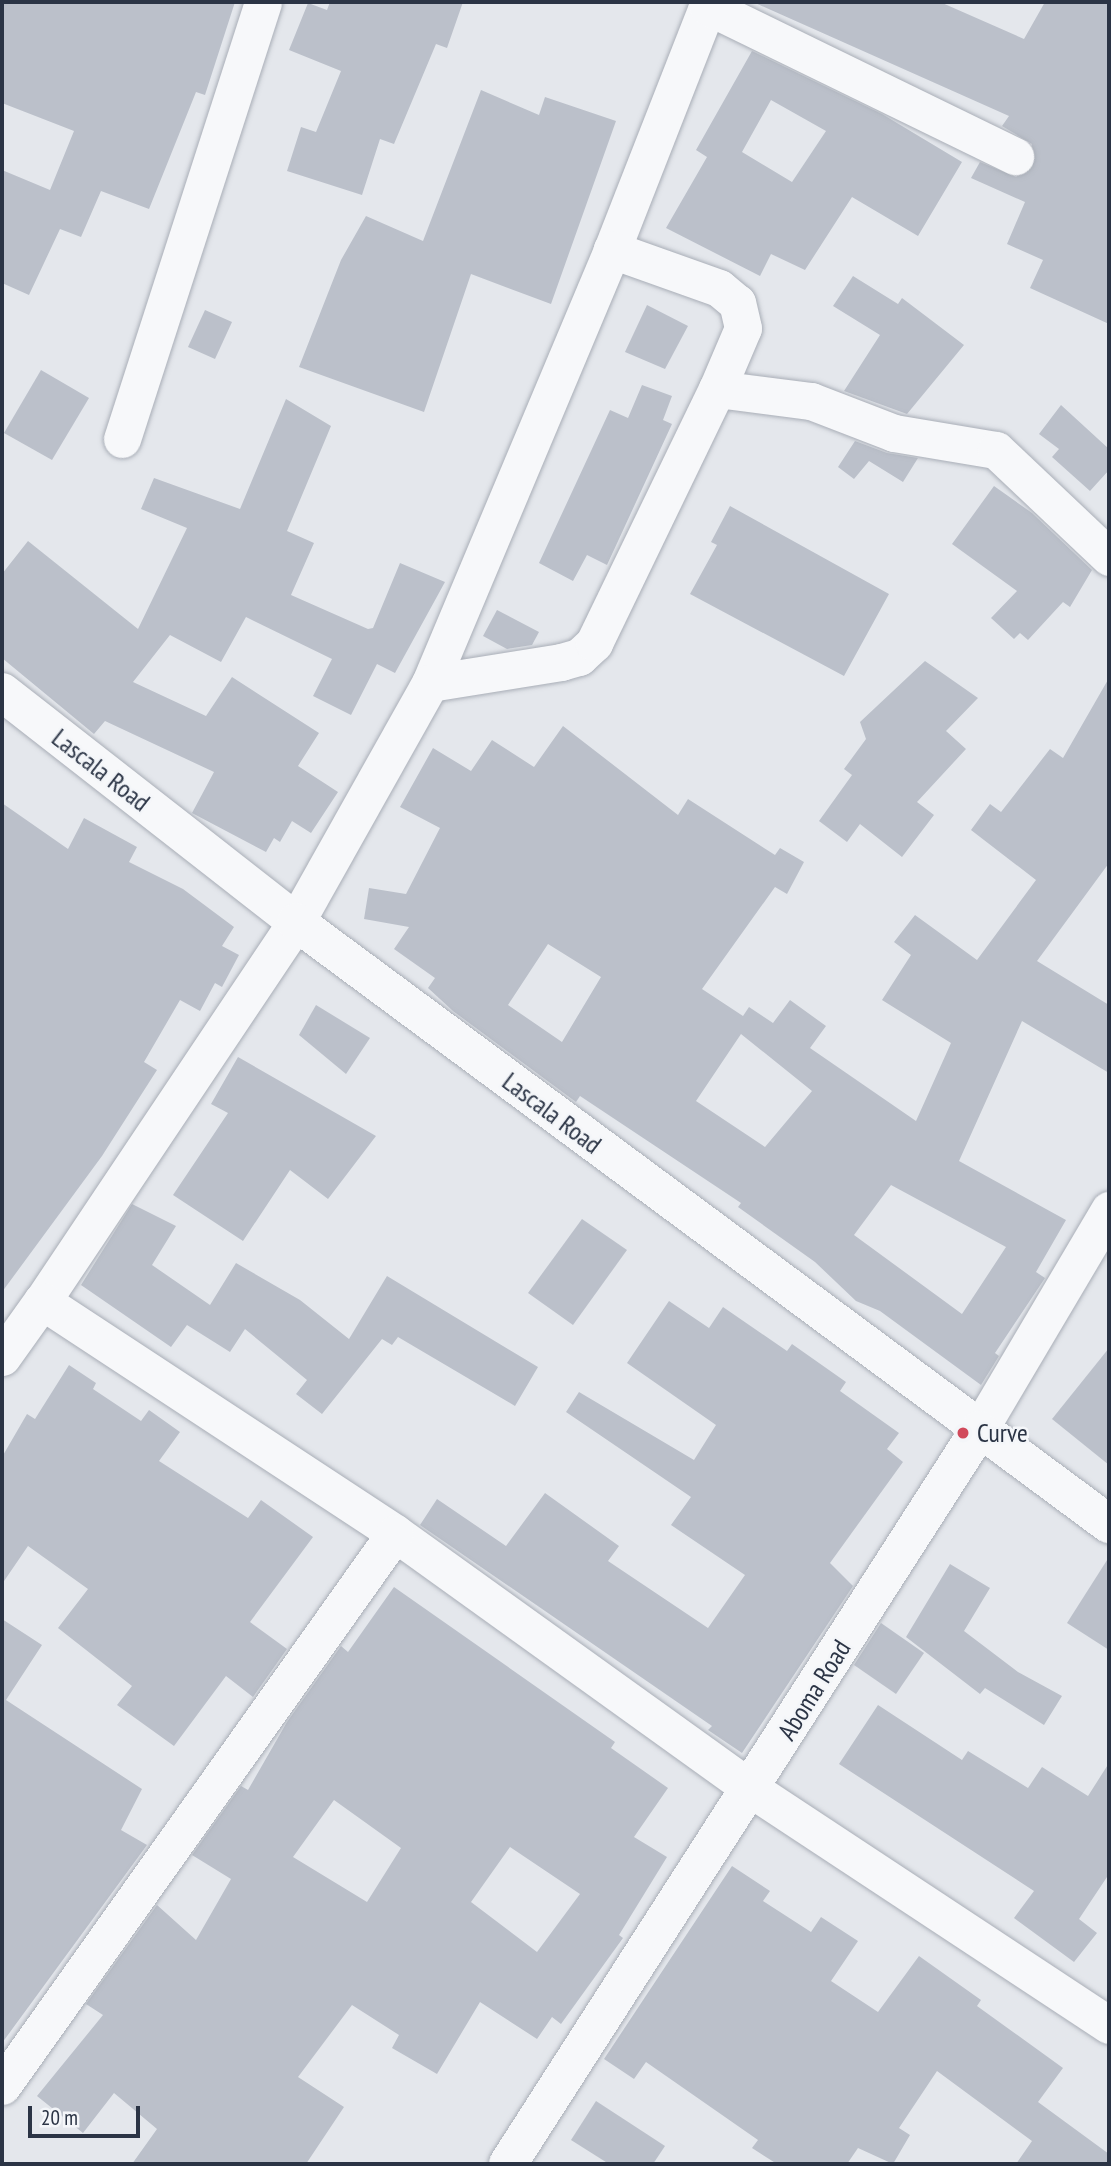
<!DOCTYPE html>
<html>
<head>
<meta charset="utf-8">
<style>
	body { margin:0 }
	#map { position:relative; width:1111px; height:2166px; overflow:hidden; background:#e4e7ec; font-family:"PT Sans Narrow",sans-serif }
	div>[style] { position:absolute }
	.building>* { inset:0; background:#bbc0ca }
	.roads { filter:drop-shadow(0 0 2px #a9aeb7) drop-shadow(0 0 2px #a9aeb7) }
	.minor>* { height:37px; margin:-18.5px; padding:0 18.5px; transform-origin:18.5px; border-radius:18.5px; background:#f7f8fa }
	.tertiary>* { height:38px; margin:-19px; padding:0 19px; transform-origin:19px; border-radius:19px; background:#f7f8fa }
	.dots>* { width:19px; height:19px; translate:-50% -50%; box-sizing:border-box; border:4px solid #f4f6f9; border-radius:50% }
	span { translate:-50% -50%; white-space:nowrap; text-align:center; line-height:1.15; -webkit-text-stroke:5px #f4f6f9; paint-order:stroke }
	.street-label { font-size:26px; color:#2b3445 }
	.poi-label { font-size:26px; color:#2b3445 }
	.left { translate:0 -50%; text-align:left }
	.frame { position:absolute; inset:0; border:4px solid #2b3445; pointer-events:none }
	.scale { position:absolute; left:28px; top:2106px; width:112px; height:32px; box-sizing:border-box; border:4px solid #2b3445; border-top:0; padding-left:9px; font-size:21px; line-height:24px; white-space:nowrap; color:#2b3445; -webkit-text-stroke:5px #f4f6f9; paint-order:stroke }
</style>
</head>
<body>
<div id="map">
	<div class="building">
		<i style="clip-path:polygon(2px 2px,235px 2px,205px 95px,196px 92px,149px 209px,101px 191px,81px 237px,60px 229px,29px 295px,2px 283px,2px 170px,50px 190px,74px 131px,2px 103px)"></i>
		<i style="clip-path:polygon(330px 2px,463px 2px,447px 48px,436px 44px,394px 144px,380px 139px,362px 195px,287px 171px,301px 127px,316px 132px,341px 71px,289px 50px,308px 3px,327px 10px)"></i>
		<i style="clip-path:polygon(753px 2px,940px 2px,1024px 39px,1045px 2px,1109px 2px,1109px 324px,1030px 288px,1043px 260px,1007px 244px,1025px 202px,971px 178px,980px 162px,1016px 177px,1033px 166px,1032px 144px,1002px 126px,1009px 116px)"></i>
		<i style="clip-path:polygon(evenodd,752px 51px,882px 114px,962px 162px,918px 236px,852px 197px,805px 270px,771px 254px,760px 276px,666px 228px,707px 157px,696px 150px,752px 51px,771px 100px,826px 131px,792px 182px,742px 152px,771px 100px)"></i>
		<i style="clip-path:polygon(481px 90px,539px 115px,545px 97px,616px 121px,551px 304px,471px 274px,424px 412px,299px 367px,341px 260px,366px 216px,423px 241px)"></i>
		<i style="clip-path:polygon(853px 276px,898px 304px,902px 298px,964px 345px,907px 414px,844px 391px,880px 335px,833px 306px)"></i>
		<i style="clip-path:polygon(647px 305px,688px 326px,665px 369px,625px 352px)"></i>
		<i style="clip-path:polygon(205px 310px,232px 322px,215px 359px,188px 347px)"></i>
		<i style="clip-path:polygon(41px 370px,89px 398px,52px 460px,4px 433px)"></i>
		<i style="clip-path:polygon(642px 385px,672px 396px,663px 420px,672px 424px,607px 565px,587px 555px,573px 581px,539px 563px,610px 410px,628px 418px)"></i>
		<i style="clip-path:polygon(286px 399px,331px 426px,287px 531px,314px 543px,291px 595px,368px 629px,373px 628px,400px 563px,445px 582px,395px 673px,377px 664px,351px 715px,313px 696px,332px 659px,246px 617px,221px 662px,170px 635px,133px 682px,206px 716px,232px 677px,319px 733px,298px 766px,338px 792px,311px 833px,292px 821px,280px 842px,274px 838px,266px 852px,192px 813px,214px 772px,105px 721px,94px 734px,2px 658px,2px 574px,28px 541px,138px 629px,187px 528px,141px 509px,154px 478px,240px 509px)"></i>
		<i style="clip-path:polygon(1061px 405px,1109px 449px,1109px 470px,1090px 491px,1052px 457px,1059px 449px,1039px 434px)"></i>
		<i style="clip-path:polygon(855px 441px,887px 453px,918px 458px,903px 482px,869px 461px,854px 479px,838px 467px)"></i>
		<i style="clip-path:polygon(994px 486px,1032px 513px,1092px 570px,1070px 607px,1063px 602px,1028px 640px,1020px 633px,1014px 639px,991px 618px,1017px 591px,952px 544px)"></i>
		<i style="clip-path:polygon(730px 506px,889px 594px,844px 676px,690px 594px,717px 545px,711px 542px)"></i>
		<i style="clip-path:polygon(497px 610px,539px 632px,532px 645px,507px 649px,483px 636px)"></i>
		<i style="clip-path:polygon(925px 661px,978px 698px,946px 731px,966px 749px,917px 802px,934px 815px,902px 857px,860px 824px,847px 842px,819px 821px,852px 775px,844px 769px,866px 739px,860px 722px)"></i>
		<i style="clip-path:polygon(evenodd,1109px 678px,1109px 863px,1037px 961px,1109px 1005px,1109px 1073px,1022px 1021px,959px 1161px,1066px 1220px,1036px 1272px,1045px 1278px,995px 1353px,999px 1356px,981px 1385px,880px 1311px,856px 1301px,815px 1262px,738px 1207px,741px 1203px,580px 1096px,576px 1102px,453px 1011px,428px 988px,435px 978px,394px 949px,409px 927px,364px 919px,369px 888px,406px 894px,440px 828px,400px 807px,433px 748px,471px 771px,492px 740px,534px 767px,563px 726px,678px 815px,688px 799px,775px 855px,780px 848px,804px 862px,787px 894px,775px 887px,702px 989px,743px 1016px,749px 1007px,773px 1023px,790px 1000px,826px 1026px,810px 1048px,916px 1121px,951px 1043px,882px 1000px,911px 955px,894px 942px,915px 915px,977px 960px,1036px 880px,971px 830px,990px 804px,1001px 812px,1050px 749px,1063px 758px,1109px 678px,548px 944px,601px 977px,562px 1042px,508px 1005px,548px 944px,1109px 678px,741px 1034px,812px 1091px,765px 1147px,696px 1101px,741px 1034px,1109px 678px,891px 1185px,1006px 1247px,962px 1314px,854px 1235px,891px 1185px)"></i>
		<i style="clip-path:polygon(2px 803px,68px 849px,84px 818px,137px 847px,129px 862px,183px 889px,234px 927px,222px 946px,239px 955px,222px 987px,215px 983px,200px 1011px,180px 1000px,144px 1062px,157px 1070px,102px 1156px,2px 1292px)"></i>
		<i style="clip-path:polygon(316px 1005px,370px 1038px,346px 1074px,299px 1035px)"></i>
		<i style="clip-path:polygon(238px 1057px,376px 1136px,328px 1199px,290px 1170px,243px 1241px,173px 1195px,228px 1113px,211px 1104px)"></i>
		<i style="clip-path:polygon(132px 1204px,176px 1226px,152px 1265px,210px 1305px,236px 1263px,300px 1300px,349px 1339px,387px 1276px,538px 1367px,515px 1406px,398px 1337px,392px 1345px,382px 1339px,322px 1414px,296px 1394px,307px 1380px,245px 1329px,230px 1352px,187px 1325px,171px 1347px,81px 1285px)"></i>
		<i style="clip-path:polygon(582px 1219px,627px 1250px,573px 1325px,528px 1293px)"></i>
		<i style="clip-path:polygon(669px 1301px,709px 1328px,723px 1307px,787px 1351px,792px 1344px,846px 1382px,840px 1391px,899px 1433px,887px 1449px,903px 1462px,830px 1563px,853px 1586px,742px 1753px,708px 1730px,712px 1726px,420px 1525px,437px 1499px,506px 1546px,545px 1493px,619px 1546px,608px 1561px,708px 1628px,745px 1575px,671px 1525px,691px 1497px,566px 1412px,579px 1392px,694px 1460px,716px 1425px,627px 1363px)"></i>
		<i style="clip-path:polygon(1109px 1348px,1109px 1465px,1052px 1419px)"></i>
		<i style="clip-path:polygon(69px 1365px,96px 1383px,93px 1389px,141px 1421px,149px 1410px,180px 1432px,159px 1461px,248px 1518px,261px 1500px,313px 1537px,250px 1622px,287px 1649px,253px 1697px,226px 1676px,174px 1746px,117px 1705px,132px 1686px,58px 1628px,88px 1589px,28px 1546px,2px 1584px,2px 1457px,27px 1414px,35px 1419px)"></i>
		<i style="clip-path:polygon(1109px 1557px,1109px 1650px,1067px 1623px)"></i>
		<i style="clip-path:polygon(950px 1564px,990px 1588px,964px 1631px,1018px 1672px,1062px 1696px,1044px 1725px,985px 1688px,980px 1694px,906px 1637px)"></i>
		<i style="clip-path:polygon(evenodd,394px 1587px,615px 1742px,611px 1748px,668px 1788px,634px 1837px,667px 1857px,619px 1935px,623px 1938px,561px 2024px,552px 2017px,537px 2039px,480px 2002px,437px 2074px,392px 2048px,399px 2035px,352px 2005px,298px 2077px,344px 2107px,306px 2164px,132px 2164px,157px 2129px,114px 2093px,83px 2133px,37px 2096px,103px 2015px,86px 2004px,157px 1905px,196px 1940px,231px 1879px,192px 1855px,241px 1786px,248px 1790px,287px 1722px,341px 1646px,348px 1652px,394px 1587px,334px 1800px,401px 1848px,367px 1902px,293px 1857px,334px 1800px,394px 1587px,510px 1847px,580px 1894px,537px 1952px,471px 1902px,510px 1847px)"></i>
		<i style="clip-path:polygon(2px 1619px,42px 1645px,6px 1700px,142px 1789px,121px 1830px,147px 1845px,2px 2043px)"></i>
		<i style="clip-path:polygon(881px 1623px,924px 1653px,896px 1694px,854px 1665px)"></i>
		<i style="clip-path:polygon(878px 1705px,962px 1760px,968px 1751px,1028px 1788px,1042px 1767px,1088px 1796px,1109px 1763px,1109px 1874px,1079px 1919px,1097px 1933px,1074px 1962px,1014px 1918px,1034px 1891px,839px 1764px)"></i>
		<i style="clip-path:polygon(732px 1866px,770px 1891px,763px 1901px,811px 1932px,821px 1917px,858px 1941px,831px 1981px,878px 2012px,919px 1956px,981px 2000px,977px 2006px,1063px 2068px,1038px 2102px,1109px 2154px,1109px 2164px,1016px 2164px,1032px 2141px,937px 2071px,899px 2128px,910px 2135px,893px 2164px,858px 2148px,847px 2164px,777px 2164px,752px 2148px,758px 2140px,646px 2062px,634px 2079px,604px 2059px)"></i>
		<i style="clip-path:polygon(596px 2101px,665px 2146px,653px 2164px,609px 2164px,571px 2140px)"></i>
	</div>
	<div class="roads">
		<div class="minor">
			<i style="left:709px;top:2px;width:266px;rotate:111.4deg"></i>
			<i style="left:612px;top:250px;width:470px;rotate:112.8deg"></i>
			<i style="left:430px;top:683px;width:274px;rotate:119.3deg"></i>
			<i style="left:296px;top:922px;width:456px;rotate:123.8deg"></i>
			<i style="left:42px;top:1301px;width:422px;rotate:33.3deg"></i>
			<i style="left:395px;top:1533px;width:438px;rotate:35.7deg"></i>
			<i style="left:751px;top:1789px;width:429px;rotate:33.4deg"></i>
			<i style="left:707px;top:6px;width:343px;rotate:26deg"></i>
			<i style="left:717px;top:389px;width:95px;rotate:7.3deg"></i>
			<i style="left:811px;top:401px;width:89px;rotate:21.1deg"></i>
			<i style="left:894px;top:433px;width:103px;rotate:9.5deg"></i>
			<i style="left:996px;top:450px;width:156px;rotate:43.4deg"></i>
			<i style="left:122px;top:439px;width:459px;rotate:-72.1deg"></i>
			<i style="left:430px;top:683px;width:133px;rotate:-9.1deg"></i>
			<i style="left:561px;top:662px;width:19px;rotate:-16deg"></i>
			<i style="left:579px;top:657px;width:21px;rotate:-43deg"></i>
			<i style="left:594px;top:643px;width:282px;rotate:-64.2deg"></i>
			<i style="left:717px;top:389px;width:66px;rotate:-66.9deg"></i>
			<i style="left:743px;top:328px;width:26px;rotate:-103deg"></i>
			<i style="left:737px;top:303px;width:23px;rotate:-140deg"></i>
			<i style="left:719px;top:288px;width:114px;rotate:-160.4deg"></i>
			<i style="left:2px;top:1357px;width:69px;rotate:-54.5deg"></i>
			<i style="left:979px;top:1430px;width:256px;rotate:-59.4deg"></i>
			<i style="left:2px;top:2086px;width:678px;rotate:-54.6deg"></i>
		</div>
		<div class="tertiary">
			<i style="left:2px;top:692px;width:373px;rotate:38deg"></i>
			<i style="left:296px;top:922px;width:1012px;rotate:36.52deg"></i>
			<i style="left:508px;top:2164px;width:872px;rotate:-57.31deg"></i>
		</div>
	</div>
	<div class="dots">
		<i style="left:963px;top:1433px;background:#d1495b"></i>
	</div>
	<div class="street-label">
		<span style="left:101px;top:770px;rotate:38deg">Lascala Road</span>
		<span style="left:552px;top:1113px;rotate:37deg">Lascala Road</span>
		<span style="left:814px;top:1690px;rotate:-58deg">Aboma Road</span>
	</div>
	<div class="poi-label">
		<span class="left" style="left:977px;top:1433px">Curve</span>
	</div>
	<div class="frame"></div>
	<div class="scale">20 m</div>
</div>
</body>
</html>
